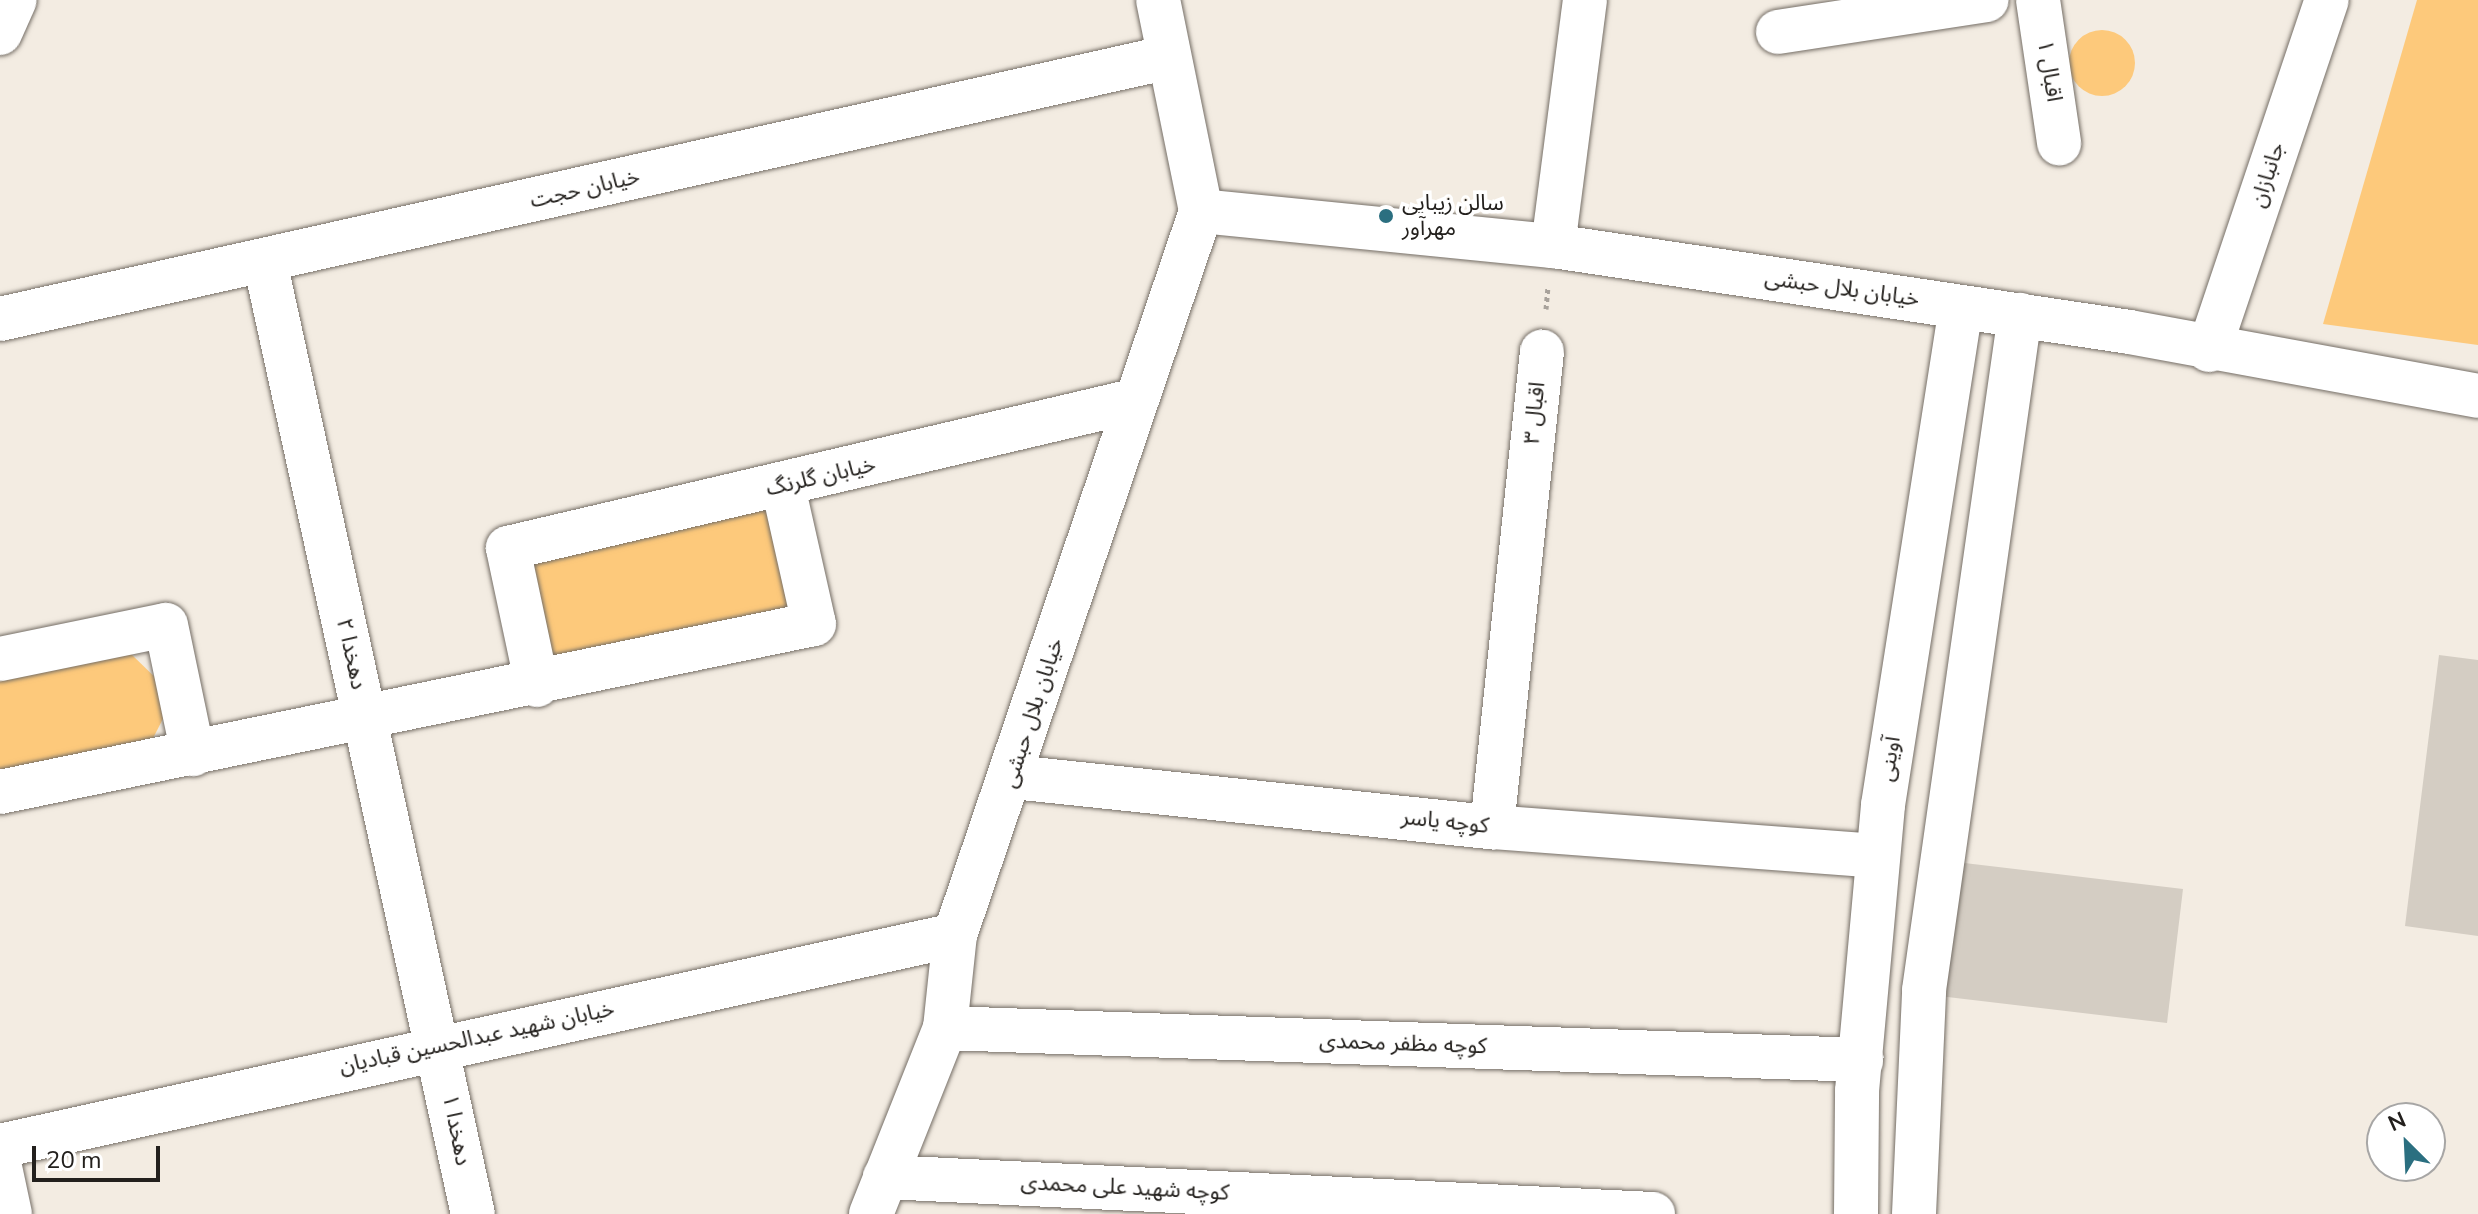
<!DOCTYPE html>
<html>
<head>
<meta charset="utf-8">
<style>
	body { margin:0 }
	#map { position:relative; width:2478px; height:1214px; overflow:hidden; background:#f3ece2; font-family:"Nunito Sans","Noto Sans Arabic",sans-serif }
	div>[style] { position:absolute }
	.green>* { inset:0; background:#fdc97b }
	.round { border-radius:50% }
	.building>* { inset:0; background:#d4cdc3 }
	.path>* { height:5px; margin-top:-2.5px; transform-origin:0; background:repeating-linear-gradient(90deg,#a8a29b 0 4px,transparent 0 8px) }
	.roads { filter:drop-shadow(0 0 2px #756e66) drop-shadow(0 0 2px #756e66) }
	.minor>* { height:44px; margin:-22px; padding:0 22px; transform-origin:22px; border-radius:22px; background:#fff }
	.major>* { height:44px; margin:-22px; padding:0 22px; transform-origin:22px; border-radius:22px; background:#fff }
	.dots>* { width:22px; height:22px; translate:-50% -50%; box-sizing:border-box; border:4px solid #fff; border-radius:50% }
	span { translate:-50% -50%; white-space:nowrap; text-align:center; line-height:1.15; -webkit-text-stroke:7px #fff; paint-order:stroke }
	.street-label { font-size:22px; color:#23201d }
	.poi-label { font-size:22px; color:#23201d }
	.left { translate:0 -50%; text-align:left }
	.north { position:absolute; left:2366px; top:1102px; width:80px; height:80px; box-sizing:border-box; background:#fff; border:2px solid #a7a6a5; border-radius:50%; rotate:336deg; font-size:22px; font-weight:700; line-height:32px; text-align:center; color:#23201d }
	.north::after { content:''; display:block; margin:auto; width:28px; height:36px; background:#2b6f80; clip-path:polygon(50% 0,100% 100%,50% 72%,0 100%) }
	.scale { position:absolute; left:32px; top:1146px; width:128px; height:36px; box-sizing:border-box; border:4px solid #23201d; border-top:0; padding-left:10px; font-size:24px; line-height:28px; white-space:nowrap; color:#23201d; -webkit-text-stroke:6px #fff; paint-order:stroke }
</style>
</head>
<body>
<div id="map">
	<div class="green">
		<i style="clip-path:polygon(2417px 0,2478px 0,2478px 345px,2323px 324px)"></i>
		<i class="round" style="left:2069px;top:30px;width:66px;height:66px"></i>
		<i style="clip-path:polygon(766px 510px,789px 612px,552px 660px,531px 559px)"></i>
		<i style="clip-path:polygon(129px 652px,164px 686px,169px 707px,148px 748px,0 777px,0 676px)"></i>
	</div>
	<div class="building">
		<i style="clip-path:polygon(2439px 655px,2478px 660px,2478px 936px,2405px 926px)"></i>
		<i style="clip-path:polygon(1956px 862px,2183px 889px,2167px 1023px,1939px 996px)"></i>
	</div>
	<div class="path">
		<i style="left:1546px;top:309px;width:22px;rotate:-85deg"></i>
	</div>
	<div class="roads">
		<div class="minor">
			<i style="left:2038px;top:0;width:145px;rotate:81.6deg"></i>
			<i style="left:1778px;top:32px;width:211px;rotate:-8.7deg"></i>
			<i style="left:1201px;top:211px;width:354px;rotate:5.7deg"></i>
			<i style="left:1553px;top:246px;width:583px;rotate:8.48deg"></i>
			<i style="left:2130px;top:332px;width:354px;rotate:10.4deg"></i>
			<i style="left:1553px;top:246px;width:248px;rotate:-82.6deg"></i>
			<i style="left:265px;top:262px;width:974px;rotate:77.68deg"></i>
			<i style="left:0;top:319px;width:1198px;rotate:-12.63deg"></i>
			<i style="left:2209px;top:350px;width:369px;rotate:-71.4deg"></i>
			<i style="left:0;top:659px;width:169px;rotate:-11.6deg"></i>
			<i style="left:166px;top:625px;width:132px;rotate:78.2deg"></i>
			<i style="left:537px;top:685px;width:140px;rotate:-102deg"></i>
			<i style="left:508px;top:548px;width:642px;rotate:-13.24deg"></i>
			<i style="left:1013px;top:777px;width:482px;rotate:6deg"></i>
			<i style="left:1492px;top:827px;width:387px;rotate:4.3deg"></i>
			<i style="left:0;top:792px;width:831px;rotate:-11.66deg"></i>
			<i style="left:814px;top:624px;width:141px;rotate:-102.7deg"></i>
			<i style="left:1492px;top:827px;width:478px;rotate:-84deg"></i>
			<i style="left:945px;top:1028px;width:917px;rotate:2deg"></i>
			<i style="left:0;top:1146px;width:978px;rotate:-12.46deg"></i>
			<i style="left:0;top:1167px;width:48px;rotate:78deg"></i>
			<i style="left:885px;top:1177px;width:769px;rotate:2.76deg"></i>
			<i style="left:871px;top:1214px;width:200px;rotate:-68.3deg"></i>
			<i style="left:945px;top:1028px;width:94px;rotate:-83.9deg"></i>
			<i style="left:955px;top:935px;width:765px;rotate:-71.23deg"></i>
			<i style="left:1201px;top:211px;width:215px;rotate:-101.5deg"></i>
			<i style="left:1856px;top:1214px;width:123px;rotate:-89.5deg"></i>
			<i style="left:1857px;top:1091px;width:287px;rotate:-84.8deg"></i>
			<i style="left:1883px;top:805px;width:504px;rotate:-81.1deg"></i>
			<i style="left:1914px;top:1214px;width:224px;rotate:-87.4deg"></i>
			<i style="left:1924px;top:990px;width:682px;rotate:-81.91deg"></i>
		</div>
		<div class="major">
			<i style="left:0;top:33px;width:36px;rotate:-66deg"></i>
		</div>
	</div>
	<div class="dots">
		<i style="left:1386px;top:216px;background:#2b6f80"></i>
	</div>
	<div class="street-label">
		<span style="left:2049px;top:71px;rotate:81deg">اقبال ۱</span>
		<span style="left:2268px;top:175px;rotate:-72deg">جانبازان</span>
		<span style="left:585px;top:189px;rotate:-13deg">خیابان حجت</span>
		<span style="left:1842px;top:289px;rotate:8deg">خیابان بلال حبشی</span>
		<span style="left:1535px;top:413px;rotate:-84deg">اقبال ۳</span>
		<span style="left:821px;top:477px;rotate:-13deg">خیابان گلرنگ</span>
		<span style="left:351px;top:654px;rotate:78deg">دهخدا ۲</span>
		<span style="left:1033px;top:713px;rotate:-72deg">خیابان بلال حبشی</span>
		<span style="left:1890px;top:759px;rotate:-81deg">آوینی</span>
		<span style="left:1445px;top:822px;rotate:6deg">کوچه یاسر</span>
		<span style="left:477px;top:1038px;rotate:-12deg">خیابان شهید عبدالحسین قبادیان</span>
		<span style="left:1403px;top:1044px;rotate:2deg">کوچه مظفر محمدی</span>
		<span style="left:456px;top:1130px;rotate:79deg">دهخدا ۱</span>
		<span style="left:1125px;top:1188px;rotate:3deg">کوچه شهید علی محمدی</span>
	</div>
	<div class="poi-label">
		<span class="left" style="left:1402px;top:216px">سالن زیبایی<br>مهرآور</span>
	</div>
	<div class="north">N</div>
	<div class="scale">20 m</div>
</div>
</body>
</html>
